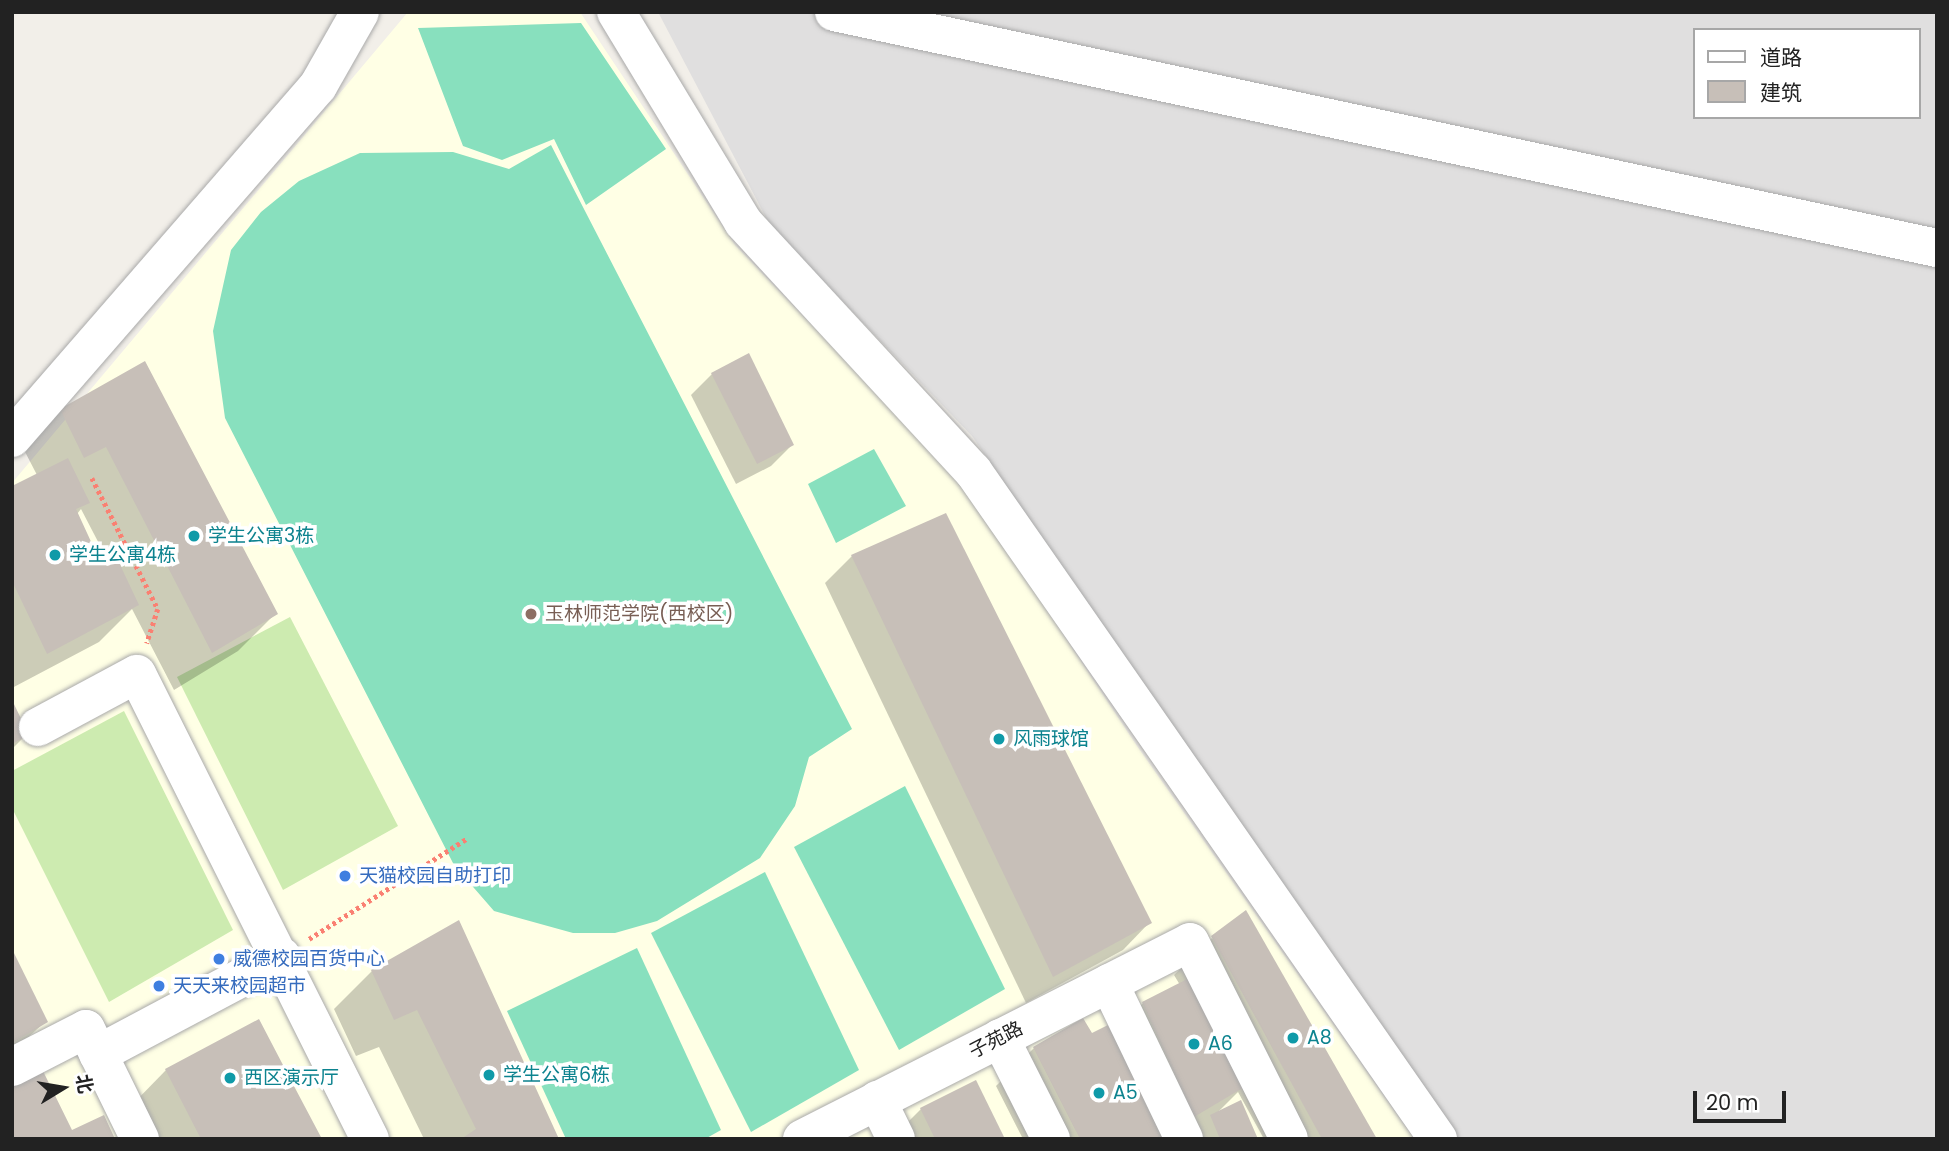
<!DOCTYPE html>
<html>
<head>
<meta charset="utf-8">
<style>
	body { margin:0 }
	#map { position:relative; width:1949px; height:1151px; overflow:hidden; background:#f2efe9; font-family:Poppins,"Noto Sans SC",sans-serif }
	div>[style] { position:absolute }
	.residential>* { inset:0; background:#e0dfdf }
	.education>* { inset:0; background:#ffffe5 }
	.grass>* { inset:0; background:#cdebb0 }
	.pitch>* { inset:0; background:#88e0be }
	.shadow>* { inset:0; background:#0003 }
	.building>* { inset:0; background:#c7bfb8 }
	.path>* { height:4.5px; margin-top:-2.25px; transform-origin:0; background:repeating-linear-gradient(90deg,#fa8072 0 3.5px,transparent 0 7px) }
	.roads { filter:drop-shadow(0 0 2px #a9a9a9) drop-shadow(0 0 2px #a9a9a9) }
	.minor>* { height:38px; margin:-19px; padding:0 19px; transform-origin:19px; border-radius:19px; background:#fff }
	.dots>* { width:19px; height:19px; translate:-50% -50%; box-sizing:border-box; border:4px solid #fff; border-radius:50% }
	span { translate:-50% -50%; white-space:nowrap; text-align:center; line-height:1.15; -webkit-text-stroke:7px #fff; paint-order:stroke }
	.culture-label { font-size:19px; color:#0d838f }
	.left { translate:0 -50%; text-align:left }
	.education-label { font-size:19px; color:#785e54 }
	.shop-label { font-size:19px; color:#366cbe }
	.street-label { font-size:19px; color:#222 }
	.frame { position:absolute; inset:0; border:14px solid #222; pointer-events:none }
	.legend { position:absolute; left:1693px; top:28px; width:228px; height:91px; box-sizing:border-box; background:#fff; border:2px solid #a7a7a7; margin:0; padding:9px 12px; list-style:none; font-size:21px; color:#222 }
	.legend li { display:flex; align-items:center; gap:14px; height:35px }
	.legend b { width:35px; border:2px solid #a7a7a7 }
	.north { position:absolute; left:28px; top:1053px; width:70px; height:70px; -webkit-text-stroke:5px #fff; paint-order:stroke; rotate:79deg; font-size:19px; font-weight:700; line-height:28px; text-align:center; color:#222 }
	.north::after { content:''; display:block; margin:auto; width:24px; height:32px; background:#222; clip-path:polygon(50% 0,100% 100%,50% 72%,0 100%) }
	.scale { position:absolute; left:1693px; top:1091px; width:93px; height:32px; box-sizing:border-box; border:4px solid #222; border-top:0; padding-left:9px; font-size:21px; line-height:24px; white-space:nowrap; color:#222; -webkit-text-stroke:5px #fff; paint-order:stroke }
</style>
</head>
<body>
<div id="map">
	<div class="residential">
		<i style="clip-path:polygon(evenodd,658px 12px,1937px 12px,1937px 1139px,1456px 1139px,972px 436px,771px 227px,658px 12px,1695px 30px,1919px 30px,1919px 117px,1695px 117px,1695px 30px)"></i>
	</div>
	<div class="education">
		<i style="clip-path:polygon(408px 12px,580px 12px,735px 245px,962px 482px,1137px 746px,1414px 1139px,12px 1139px,12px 483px)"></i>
	</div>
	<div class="grass">
		<i style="clip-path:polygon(290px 617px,398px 826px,283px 890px,177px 677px)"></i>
		<i style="clip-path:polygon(124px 711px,233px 930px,109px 1002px,12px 808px,12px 771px)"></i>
	</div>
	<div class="pitch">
		<i style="clip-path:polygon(581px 23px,666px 149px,586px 205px,554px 139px,502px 160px,463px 146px,418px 28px)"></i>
		<i style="clip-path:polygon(551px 145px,852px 729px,809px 757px,795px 806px,760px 858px,657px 921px,615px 933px,573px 933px,494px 911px,454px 865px,225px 418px,213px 331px,231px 250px,261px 212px,299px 181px,360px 153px,453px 152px,509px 169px)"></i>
		<i style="clip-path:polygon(874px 449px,906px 506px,836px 543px,808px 484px)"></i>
		<i style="clip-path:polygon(905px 786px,1005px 989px,899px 1050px,794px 847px)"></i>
		<i style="clip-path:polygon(765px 872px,859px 1070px,751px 1132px,651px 933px)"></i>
		<i style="clip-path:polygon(637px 948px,721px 1130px,705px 1139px,566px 1139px,507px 1011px)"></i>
	</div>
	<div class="shadow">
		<i style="clip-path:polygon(748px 355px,792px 445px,771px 466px,736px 484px,691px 395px,712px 374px)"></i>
		<i style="clip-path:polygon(evenodd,144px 363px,276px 613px,238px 651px,174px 690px,132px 609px,99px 642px,12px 688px,12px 488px,37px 475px,23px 448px,61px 410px,144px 363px,81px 509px,106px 557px,99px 561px,77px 514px,81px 509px)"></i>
		<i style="clip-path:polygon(852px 556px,1150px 922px,1123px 950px,1026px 1003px,825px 583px)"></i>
		<i style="clip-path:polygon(12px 704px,27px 734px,12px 749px)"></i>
		<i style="clip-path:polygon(459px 922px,557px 1139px,424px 1139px,379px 1047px,356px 1056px,334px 1009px,372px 971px)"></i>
		<i style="clip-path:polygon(1212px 938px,1375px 1139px,1264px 1139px,1238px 1092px,1217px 1113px,1256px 1139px,1023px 1139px,996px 1086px,1034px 1048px,1111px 1035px,1143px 1003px,1180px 985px,1174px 975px)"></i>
		<i style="clip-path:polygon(12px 953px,46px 1021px,12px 1052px)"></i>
		<i style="clip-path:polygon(166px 1070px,320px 1139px,144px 1139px,129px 1108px)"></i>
		<i style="clip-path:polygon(921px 1109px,1003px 1139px,891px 1139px)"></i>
	</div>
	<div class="building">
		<i style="clip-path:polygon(749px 353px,794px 445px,757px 464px,711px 373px)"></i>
		<i style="clip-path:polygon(145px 361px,278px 614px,212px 653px,106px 447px,84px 458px,60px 409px)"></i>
		<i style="clip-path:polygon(68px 458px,90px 503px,76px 509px,99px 559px,114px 552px,139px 605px,47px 654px,12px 581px,12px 486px)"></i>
		<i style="clip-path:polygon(946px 513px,1152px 923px,1053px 977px,851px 555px)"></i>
		<i style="clip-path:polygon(12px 700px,29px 735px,12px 744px)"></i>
		<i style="clip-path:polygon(1246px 910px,1377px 1139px,1322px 1139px,1211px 936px)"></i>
		<i style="clip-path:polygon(459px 920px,559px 1139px,461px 1139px,476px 1129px,417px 1010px,394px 1020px,371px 970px)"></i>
		<i style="clip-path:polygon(12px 949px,48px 1022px,12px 1043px)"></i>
		<i style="clip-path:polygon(1197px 974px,1246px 1086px,1194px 1117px,1142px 1002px)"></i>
		<i style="clip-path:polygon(1083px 1018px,1092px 1033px,1108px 1025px,1166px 1139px,1080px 1139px,1033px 1047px)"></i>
		<i style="clip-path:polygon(259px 1019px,295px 1088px,322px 1139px,201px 1139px,165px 1069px)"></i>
		<i style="clip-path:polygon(42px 1069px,72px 1130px,104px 1115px,115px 1139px,12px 1139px,12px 1084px)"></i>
		<i style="clip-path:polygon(976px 1080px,1005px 1139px,935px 1139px,920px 1108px)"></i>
		<i style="clip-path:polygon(1241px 1100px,1258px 1139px,1220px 1139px,1210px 1115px)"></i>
	</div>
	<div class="path">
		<i style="left:92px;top:478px;width:147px;rotate:63.3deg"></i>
		<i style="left:158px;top:609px;width:36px;rotate:108deg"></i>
		<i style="left:309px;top:939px;width:186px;rotate:-32.5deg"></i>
	</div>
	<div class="roads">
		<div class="minor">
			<i style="left:616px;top:12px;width:245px;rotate:58.8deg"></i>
			<i style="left:743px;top:222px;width:339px;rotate:47.3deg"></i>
			<i style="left:973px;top:471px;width:814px;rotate:55.16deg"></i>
			<i style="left:834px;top:12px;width:1128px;rotate:12.08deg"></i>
			<i style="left:12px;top:438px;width:466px;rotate:-49deg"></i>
			<i style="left:318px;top:86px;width:85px;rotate:-60.4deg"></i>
			<i style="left:38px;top:727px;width:112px;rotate:-28.2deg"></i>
			<i style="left:137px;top:674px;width:520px;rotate:63.39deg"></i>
			<i style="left:1109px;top:983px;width:173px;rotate:64.3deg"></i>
			<i style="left:1000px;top:1038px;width:113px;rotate:63.2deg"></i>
			<i style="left:98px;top:1054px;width:208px;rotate:-28deg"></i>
			<i style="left:12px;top:1067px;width:83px;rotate:-27.2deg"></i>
			<i style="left:86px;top:1029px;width:123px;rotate:63.9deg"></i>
			<i style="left:877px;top:1100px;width:43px;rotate:64deg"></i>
			<i style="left:802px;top:1139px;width:435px;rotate:-26.9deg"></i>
			<i style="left:1190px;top:942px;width:220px;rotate:63.3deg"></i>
		</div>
	</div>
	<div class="dots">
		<i style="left:194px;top:536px;background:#0f9aa8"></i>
		<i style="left:55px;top:555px;background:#0f9aa8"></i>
		<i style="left:531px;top:614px;background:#8d6e63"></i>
		<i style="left:999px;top:739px;background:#0f9aa8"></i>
		<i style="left:345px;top:876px;background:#3f7fe0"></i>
		<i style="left:219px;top:959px;background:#3f7fe0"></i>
		<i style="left:159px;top:986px;background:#3f7fe0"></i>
		<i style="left:1293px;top:1038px;background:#0f9aa8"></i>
		<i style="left:1194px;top:1044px;background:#0f9aa8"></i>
		<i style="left:489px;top:1075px;background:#0f9aa8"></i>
		<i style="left:230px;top:1078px;background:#0f9aa8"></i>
		<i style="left:1099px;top:1093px;background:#0f9aa8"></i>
	</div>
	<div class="culture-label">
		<span class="left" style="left:208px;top:536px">学生公寓3栋</span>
		<span class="left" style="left:69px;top:555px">学生公寓4栋</span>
		<span class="left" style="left:1013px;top:739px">风雨球馆</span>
		<span class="left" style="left:1307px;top:1038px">A8</span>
		<span class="left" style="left:1208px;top:1044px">A6</span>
		<span class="left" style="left:503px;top:1075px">学生公寓6栋</span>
		<span class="left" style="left:244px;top:1078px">西区演示厅</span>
		<span class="left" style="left:1113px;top:1093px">A5</span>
	</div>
	<div class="education-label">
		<span class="left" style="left:545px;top:614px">玉林师范学院(西校区)</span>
	</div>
	<div class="shop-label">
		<span class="left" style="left:359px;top:876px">天猫校园自助打印</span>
		<span class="left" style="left:233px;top:959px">威德校园百货中心</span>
		<span class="left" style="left:173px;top:986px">天天来校园超市</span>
	</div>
	<div class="street-label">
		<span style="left:996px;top:1040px;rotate:-27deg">子苑路</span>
	</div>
	<div class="frame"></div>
	<ul class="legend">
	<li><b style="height:9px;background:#fff"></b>道路</li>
	<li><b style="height:19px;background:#c7bfb8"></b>建筑</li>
	</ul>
	<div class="north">北</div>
	<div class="scale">20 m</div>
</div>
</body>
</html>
